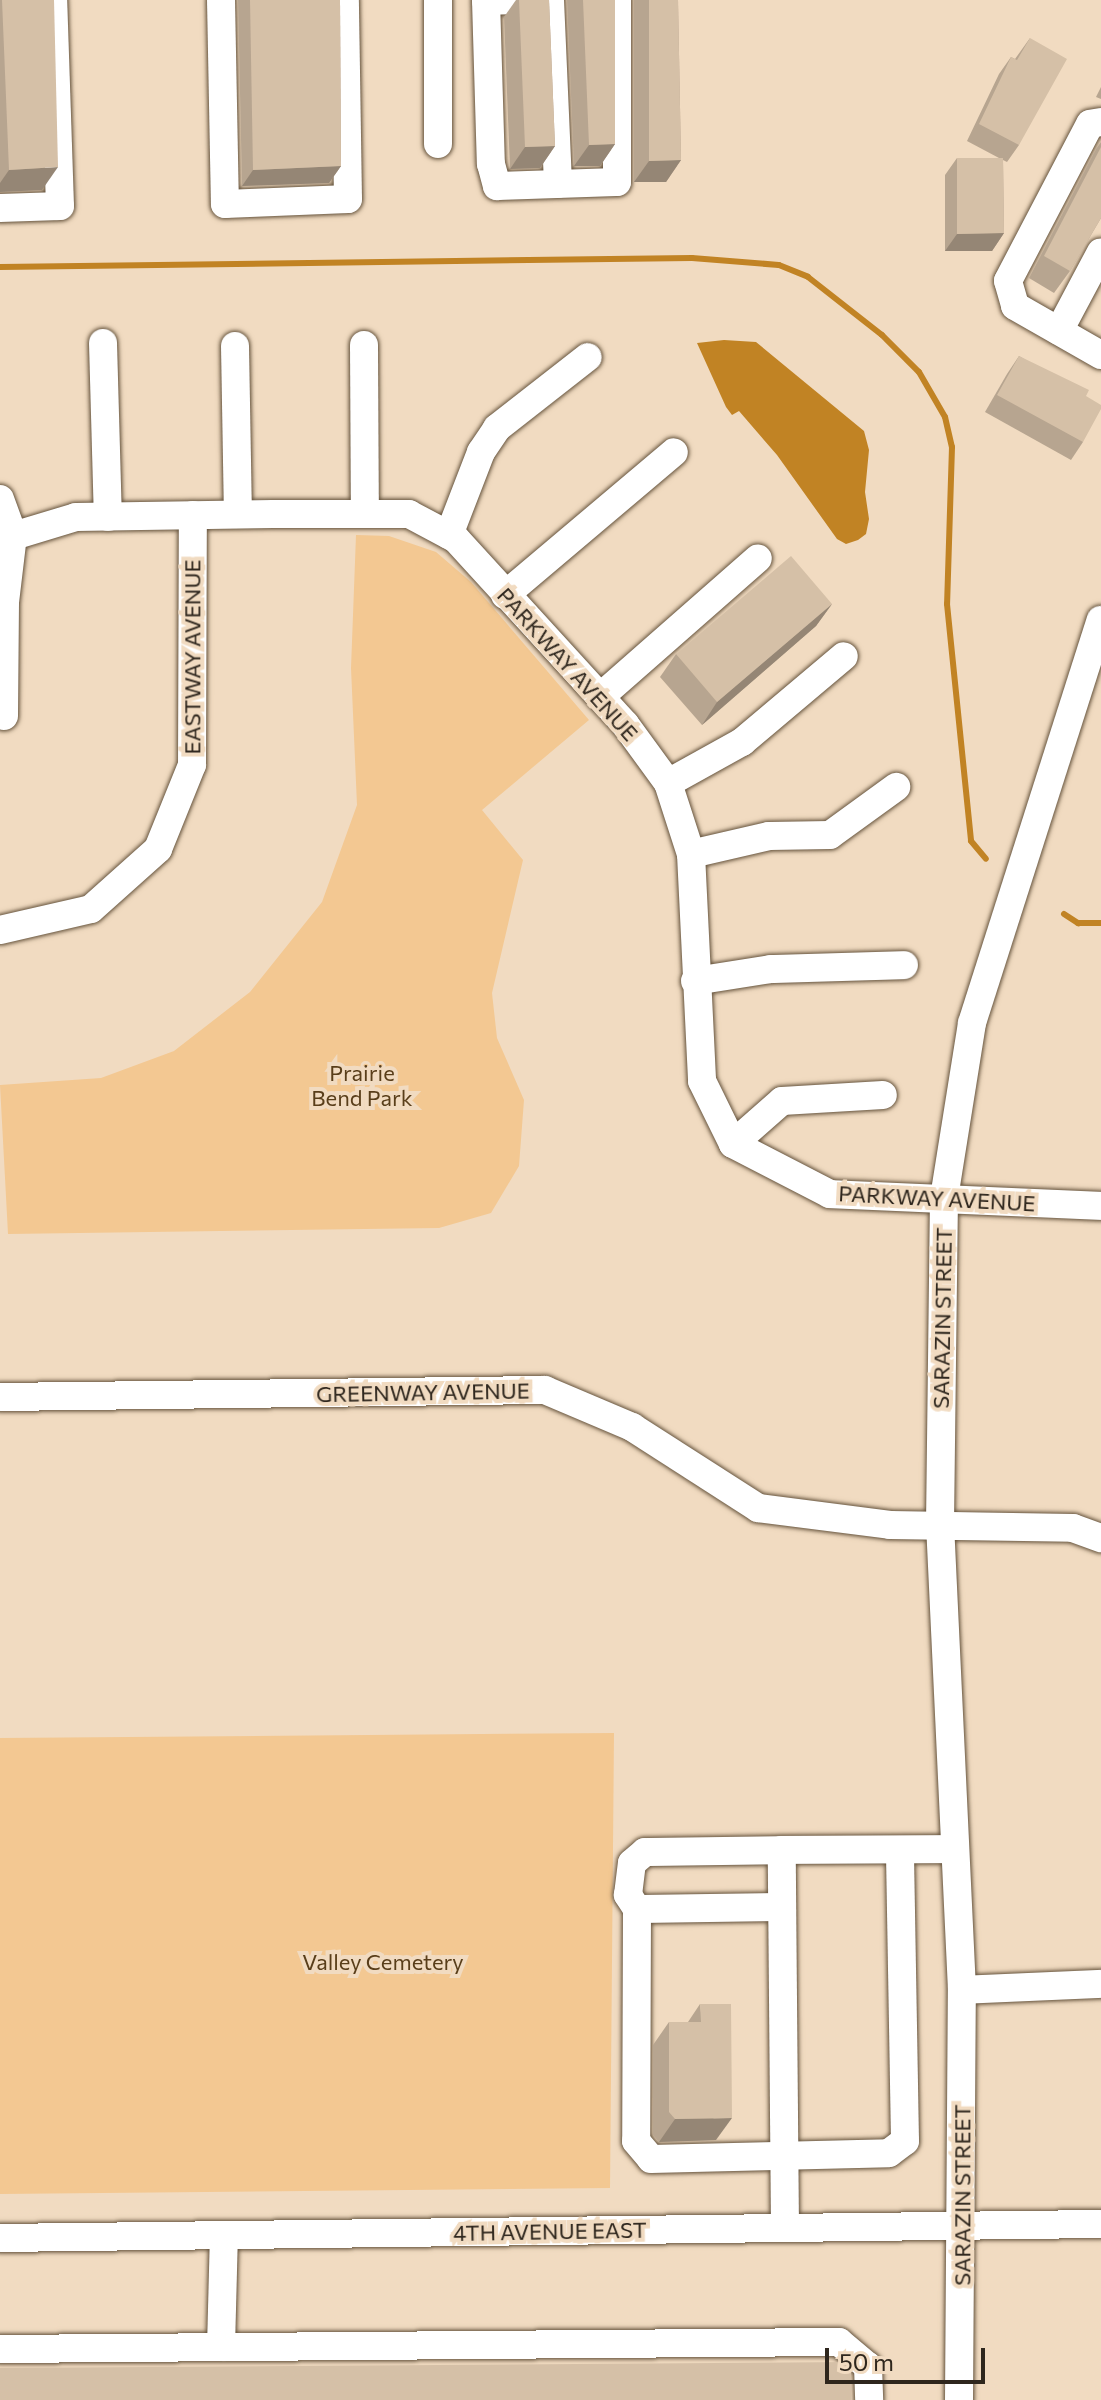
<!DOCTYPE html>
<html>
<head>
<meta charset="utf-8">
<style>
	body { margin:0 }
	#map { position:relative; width:1101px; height:2400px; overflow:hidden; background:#f1dbc1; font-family:Commissioner,sans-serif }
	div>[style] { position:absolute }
	.green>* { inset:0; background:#f3c892 }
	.water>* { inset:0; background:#c18324 }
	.stream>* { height:6px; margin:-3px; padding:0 3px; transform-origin:3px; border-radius:3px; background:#c18324 }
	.roads { filter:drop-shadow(0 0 2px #65533c) drop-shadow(0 0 2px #65533c) }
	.minor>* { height:28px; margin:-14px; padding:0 14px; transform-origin:14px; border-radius:14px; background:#fff }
	.wall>* { inset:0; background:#b7a590 }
	.shaded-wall>* { inset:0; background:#958675 }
	.building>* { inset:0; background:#d5c0a7 }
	span { translate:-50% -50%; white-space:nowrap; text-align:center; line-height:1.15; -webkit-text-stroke:8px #f1dbc1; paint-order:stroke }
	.street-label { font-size:22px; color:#2e261d }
	.park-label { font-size:22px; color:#593e1a }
	.scale { position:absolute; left:825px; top:2348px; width:160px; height:36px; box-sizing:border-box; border:4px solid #2e261d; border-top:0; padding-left:10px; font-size:24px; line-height:28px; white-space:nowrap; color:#2e261d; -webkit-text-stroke:6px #f1dbc1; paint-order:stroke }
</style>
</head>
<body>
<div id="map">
	<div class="green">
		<i style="clip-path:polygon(356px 535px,389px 536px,436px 552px,471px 582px,589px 720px,482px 810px,523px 860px,492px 993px,497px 1038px,524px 1100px,519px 1166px,491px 1213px,439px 1228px,8px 1234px,0 1085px,101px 1078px,174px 1051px,250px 992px,322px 902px,357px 805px,351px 668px)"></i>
		<i style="clip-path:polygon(614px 1733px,610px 2188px,0 2194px,0 1738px)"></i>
	</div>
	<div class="water">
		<i style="clip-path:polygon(724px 340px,756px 342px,864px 431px,869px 450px,865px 492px,869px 519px,866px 534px,858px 540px,846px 544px,837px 539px,777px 455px,739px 411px,732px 415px,726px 407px,697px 343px)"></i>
	</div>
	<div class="stream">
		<i style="left:0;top:267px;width:692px;rotate:-0.75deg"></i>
		<i style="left:692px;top:258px;width:87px;rotate:4.6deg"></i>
		<i style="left:779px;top:265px;width:31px;rotate:22deg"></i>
		<i style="left:808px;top:277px;width:94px;rotate:38.1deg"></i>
		<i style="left:882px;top:335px;width:52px;rotate:45deg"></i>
		<i style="left:919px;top:372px;width:52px;rotate:60deg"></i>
		<i style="left:945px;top:417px;width:31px;rotate:77deg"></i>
		<i style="left:952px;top:447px;width:157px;rotate:91.8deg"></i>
		<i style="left:947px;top:604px;width:238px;rotate:84.2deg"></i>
		<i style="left:971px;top:841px;width:23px;rotate:50deg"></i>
		<i style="left:1064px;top:914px;width:17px;rotate:33deg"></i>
		<i style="left:1078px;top:923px;width:23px"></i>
	</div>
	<div class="roads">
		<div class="minor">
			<i style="left:221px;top:0;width:204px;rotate:88.9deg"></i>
			<i style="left:225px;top:204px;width:123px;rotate:-2.3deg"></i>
			<i style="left:348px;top:199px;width:199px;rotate:-90.9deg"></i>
			<i style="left:486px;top:0;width:164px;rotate:88.3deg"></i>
			<i style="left:491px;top:164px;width:23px;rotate:75deg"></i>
			<i style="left:497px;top:186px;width:120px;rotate:-1.9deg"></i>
			<i style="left:617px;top:182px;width:182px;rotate:-90deg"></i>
			<i style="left:550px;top:0;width:184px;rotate:87.5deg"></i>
			<i style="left:486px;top:1px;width:29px;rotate:-2deg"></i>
			<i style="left:1101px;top:122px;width:11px;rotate:170deg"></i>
			<i style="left:1090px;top:124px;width:177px;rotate:117.6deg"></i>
			<i style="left:1008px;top:281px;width:26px;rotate:74deg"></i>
			<i style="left:1015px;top:306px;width:99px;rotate:29.7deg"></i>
			<i style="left:438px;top:144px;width:144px;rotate:-90deg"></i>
			<i style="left:0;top:208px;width:60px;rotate:-1.9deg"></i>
			<i style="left:60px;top:206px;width:206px;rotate:-91.9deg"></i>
			<i style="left:1059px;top:331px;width:89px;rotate:-62deg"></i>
			<i style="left:103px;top:343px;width:174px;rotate:88.4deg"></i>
			<i style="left:364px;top:345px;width:169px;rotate:89.7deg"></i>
			<i style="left:235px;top:346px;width:168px;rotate:89deg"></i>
			<i style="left:0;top:499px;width:38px;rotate:70deg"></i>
			<i style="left:13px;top:535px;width:67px;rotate:96.8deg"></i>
			<i style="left:5px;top:602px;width:114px;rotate:90.5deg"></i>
			<i style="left:449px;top:535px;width:89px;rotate:-68.9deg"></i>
			<i style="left:481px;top:452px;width:29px;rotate:-56deg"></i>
			<i style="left:497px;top:428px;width:115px;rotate:-38deg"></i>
			<i style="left:0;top:540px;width:79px;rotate:-16.8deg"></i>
			<i style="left:76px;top:517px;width:197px;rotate:-0.9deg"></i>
			<i style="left:273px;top:514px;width:136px"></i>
			<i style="left:409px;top:514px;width:53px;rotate:28deg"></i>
			<i style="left:456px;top:539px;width:251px;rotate:47.6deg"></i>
			<i style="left:625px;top:724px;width:73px;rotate:53.9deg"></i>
			<i style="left:668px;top:783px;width:75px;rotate:72.1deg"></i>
			<i style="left:691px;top:854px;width:227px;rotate:87.2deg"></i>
			<i style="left:702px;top:1081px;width:70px;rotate:63.8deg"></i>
			<i style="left:733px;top:1144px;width:109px;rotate:27.3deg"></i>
			<i style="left:830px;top:1194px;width:271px;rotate:2.5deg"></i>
			<i style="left:505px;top:595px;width:221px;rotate:-40.2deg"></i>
			<i style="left:600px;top:697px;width:210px;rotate:-41.3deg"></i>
			<i style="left:668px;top:783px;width:85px;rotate:-29deg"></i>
			<i style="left:742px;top:742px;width:133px;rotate:-40.1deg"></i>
			<i style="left:691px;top:854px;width:80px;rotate:-13deg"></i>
			<i style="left:769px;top:836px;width:61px;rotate:-0.9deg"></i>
			<i style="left:830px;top:835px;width:82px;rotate:-36deg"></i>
			<i style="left:0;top:930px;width:93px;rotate:-13deg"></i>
			<i style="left:91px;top:909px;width:90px;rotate:-41.8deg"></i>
			<i style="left:158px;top:849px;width:91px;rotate:-68deg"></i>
			<i style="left:192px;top:765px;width:250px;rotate:-89.8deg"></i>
			<i style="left:695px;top:981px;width:77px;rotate:-9deg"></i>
			<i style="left:771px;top:969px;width:133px;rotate:-1.7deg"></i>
			<i style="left:733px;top:1144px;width:65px;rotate:-41.3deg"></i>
			<i style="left:782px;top:1101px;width:101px;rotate:-3.4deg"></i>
			<i style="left:0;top:1397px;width:545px;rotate:-0.74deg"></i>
			<i style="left:545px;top:1390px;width:95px;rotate:23deg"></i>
			<i style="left:632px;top:1427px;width:150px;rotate:32.7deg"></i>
			<i style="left:758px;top:1508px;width:133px;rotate:7.3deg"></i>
			<i style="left:890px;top:1525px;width:183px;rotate:0.9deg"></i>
			<i style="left:1073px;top:1528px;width:30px;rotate:20deg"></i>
			<i style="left:782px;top:1907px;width:145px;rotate:179.2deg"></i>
			<i style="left:637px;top:1909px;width:232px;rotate:90.2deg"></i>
			<i style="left:636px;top:2141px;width:23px;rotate:50deg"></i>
			<i style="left:651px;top:2159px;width:238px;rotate:-1.4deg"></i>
			<i style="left:889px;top:2153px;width:20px;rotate:-37deg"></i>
			<i style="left:905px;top:2141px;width:290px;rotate:-91deg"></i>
			<i style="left:637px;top:1909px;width:17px;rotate:-123deg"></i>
			<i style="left:628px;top:1895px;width:32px;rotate:-83deg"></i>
			<i style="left:632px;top:1863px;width:17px;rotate:-40deg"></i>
			<i style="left:645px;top:1852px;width:137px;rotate:-0.8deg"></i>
			<i style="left:962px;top:1990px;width:139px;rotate:-2.5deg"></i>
			<i style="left:785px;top:2228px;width:378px;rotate:-90.5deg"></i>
			<i style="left:782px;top:1850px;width:173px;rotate:-0.3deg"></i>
			<i style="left:0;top:2238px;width:1101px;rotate:-0.73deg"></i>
			<i style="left:221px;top:2347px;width:111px;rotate:-88.5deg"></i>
			<i style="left:0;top:2349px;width:839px;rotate:-0.48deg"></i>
			<i style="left:839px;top:2342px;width:38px;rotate:40deg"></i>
			<i style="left:868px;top:2366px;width:34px;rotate:88deg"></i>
			<i style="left:959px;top:2400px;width:410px;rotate:-89.6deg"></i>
			<i style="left:962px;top:1990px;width:467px;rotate:-92.7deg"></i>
			<i style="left:940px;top:1524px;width:326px;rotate:-89.3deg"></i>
			<i style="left:944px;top:1198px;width:177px;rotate:-80.9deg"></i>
			<i style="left:972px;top:1023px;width:423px;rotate:-72.3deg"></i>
		</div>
	</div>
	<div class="wall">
		<i style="clip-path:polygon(0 0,54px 0,42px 190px,0 192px)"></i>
		<i style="clip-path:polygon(238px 0,340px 0,341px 166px,329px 183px,242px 186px)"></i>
		<i style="clip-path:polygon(516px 0,549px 0,555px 146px,540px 168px,510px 169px,504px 17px)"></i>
		<i style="clip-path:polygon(567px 0,615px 0,615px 144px,600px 166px,574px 166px)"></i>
		<i style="clip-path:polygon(634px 0,678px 0,681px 160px,666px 182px,634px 182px)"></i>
		<i style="clip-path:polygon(1030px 38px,1019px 145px,1007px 162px,1003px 160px,1004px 233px,992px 251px,945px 251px,945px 175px,957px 158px,999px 158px,967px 141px,999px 74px,1011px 57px,1015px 59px)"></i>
		<i style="clip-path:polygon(1101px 87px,1101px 99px,1096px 97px)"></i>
		<i style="clip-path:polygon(1101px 142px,1101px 218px,1070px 271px,1054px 293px,1029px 278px,1096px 149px)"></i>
		<i style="clip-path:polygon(1019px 356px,1086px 396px,1083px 442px,1071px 460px,985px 412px,1007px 374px)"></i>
		<i style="clip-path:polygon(832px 604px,816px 626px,702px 725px,660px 677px,676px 654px)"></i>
		<i style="clip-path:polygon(700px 2004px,716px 2140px,659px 2142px,653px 2135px,653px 2045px,669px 2022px,688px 2022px)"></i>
	</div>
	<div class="shaded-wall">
		<i style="clip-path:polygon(615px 144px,600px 166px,574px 166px,589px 145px)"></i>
		<i style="clip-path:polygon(555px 146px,540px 168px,510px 169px,525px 147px)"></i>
		<i style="clip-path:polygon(681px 160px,666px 182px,634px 182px,649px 161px)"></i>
		<i style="clip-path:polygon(341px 166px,329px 183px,242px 186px,253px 170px)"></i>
		<i style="clip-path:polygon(58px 167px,42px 190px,0 192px,0 183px,9px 170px)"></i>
		<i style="clip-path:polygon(1004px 233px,992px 251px,945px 251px,957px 234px)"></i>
		<i style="clip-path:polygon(832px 604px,816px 626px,702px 725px,717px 702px)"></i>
		<i style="clip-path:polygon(732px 2118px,716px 2140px,659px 2142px,675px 2119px)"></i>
	</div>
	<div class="building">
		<i style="clip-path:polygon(2px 0,54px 0,58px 167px,9px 170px)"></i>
		<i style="clip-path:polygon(250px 0,340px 0,341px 166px,253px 170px)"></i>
		<i style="clip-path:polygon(519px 0,549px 0,555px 146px,525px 147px)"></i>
		<i style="clip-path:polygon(583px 0,615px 0,615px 144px,589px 145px)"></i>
		<i style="clip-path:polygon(649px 0,678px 0,681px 160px,649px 161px)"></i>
		<i style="clip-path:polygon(1030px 38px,1067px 59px,1019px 145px,979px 124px,1011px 57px,1017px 60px)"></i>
		<i style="clip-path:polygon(1101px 147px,1101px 218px,1070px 271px,1044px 256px)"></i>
		<i style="clip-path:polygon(957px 158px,1003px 158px,1004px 233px,957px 234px)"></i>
		<i style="clip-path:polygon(1019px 356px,1089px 390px,1086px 396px,1101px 405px,1101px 409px,1083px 442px,997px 395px)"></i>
		<i style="clip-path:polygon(791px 556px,832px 604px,717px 702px,676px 654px)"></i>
		<i style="clip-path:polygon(700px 2004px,731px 2004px,732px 2118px,675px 2119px,669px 2112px,669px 2022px,701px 2022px)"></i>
		<i style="clip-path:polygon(851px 2362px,851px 2400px,0 2400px,0 2368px)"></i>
	</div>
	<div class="street-label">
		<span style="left:192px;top:657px;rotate:-90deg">EASTWAY AVENUE</span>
		<span style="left:568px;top:664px;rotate:48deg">PARKWAY AVENUE</span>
		<span style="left:937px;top:1198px;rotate:3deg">PARKWAY AVENUE</span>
		<span style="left:942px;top:1318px;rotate:-89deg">SARAZIN STREET</span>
		<span style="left:423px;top:1392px;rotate:-1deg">GREENWAY AVENUE</span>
		<span style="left:962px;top:2195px;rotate:-90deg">SARAZIN STREET</span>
		<span style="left:550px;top:2231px;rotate:-1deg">4TH AVENUE EAST</span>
	</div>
	<div class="park-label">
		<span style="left:362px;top:1085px">Prairie<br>Bend Park</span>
		<span style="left:383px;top:1962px">Valley Cemetery</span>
	</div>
	<div class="scale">50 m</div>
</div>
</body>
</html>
